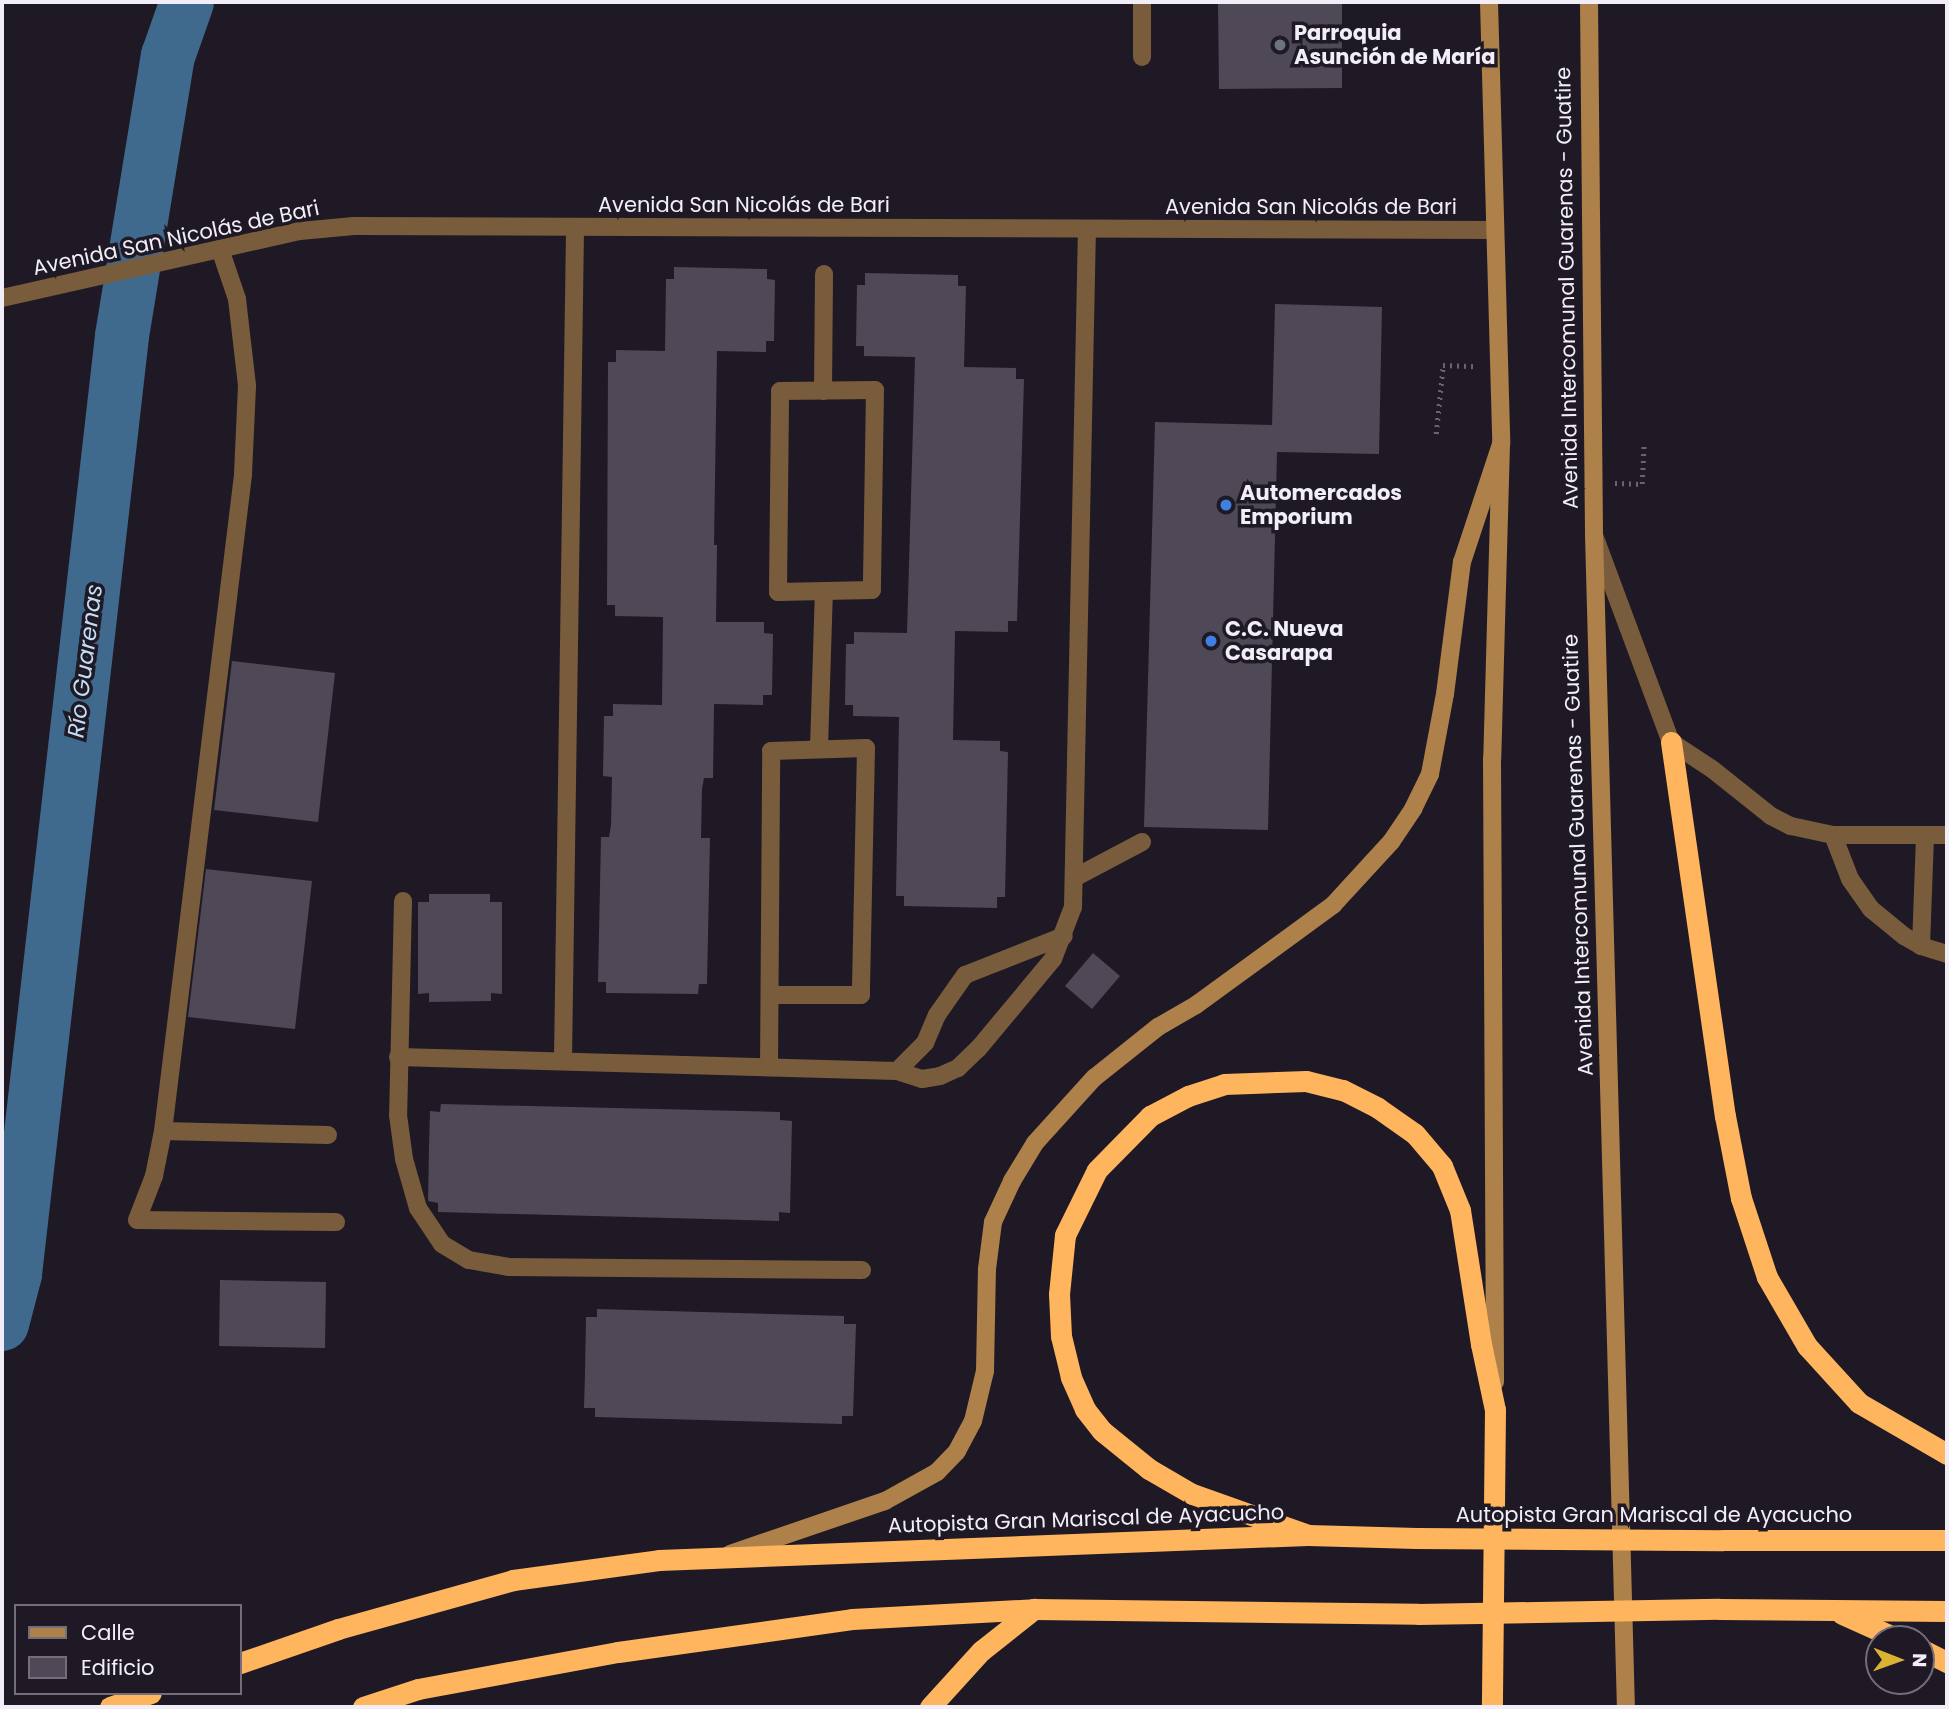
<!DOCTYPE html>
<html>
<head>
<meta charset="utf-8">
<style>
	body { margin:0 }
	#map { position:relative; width:1949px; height:1709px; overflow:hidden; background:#1f1926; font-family:Poppins,sans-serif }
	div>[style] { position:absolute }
	.river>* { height:54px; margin:-27px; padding:0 27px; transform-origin:27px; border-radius:27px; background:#3f6a8d }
	.building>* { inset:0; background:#4f4857 }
	.path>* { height:4.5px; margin-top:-2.25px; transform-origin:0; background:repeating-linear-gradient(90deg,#6a6470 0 2px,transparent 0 7px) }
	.lane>* { height:18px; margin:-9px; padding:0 9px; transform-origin:9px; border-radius:9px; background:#795c3b }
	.street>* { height:18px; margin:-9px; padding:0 9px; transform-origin:9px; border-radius:9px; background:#795c3b }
	.secondary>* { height:18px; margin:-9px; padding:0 9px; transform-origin:9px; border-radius:9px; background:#ae804a }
	.highway>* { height:21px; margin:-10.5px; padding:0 10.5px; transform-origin:10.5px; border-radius:10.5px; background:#feb55d }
	.highway-bridge>* { height:21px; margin:-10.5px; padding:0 10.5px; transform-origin:10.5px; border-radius:10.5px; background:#feb55d }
	.dots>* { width:19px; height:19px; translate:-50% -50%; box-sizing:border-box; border:4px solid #1f1926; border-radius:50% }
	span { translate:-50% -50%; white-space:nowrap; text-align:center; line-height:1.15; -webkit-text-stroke:7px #1f1926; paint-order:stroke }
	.poi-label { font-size:21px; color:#f2eef7; font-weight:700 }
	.left { translate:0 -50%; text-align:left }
	.street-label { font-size:21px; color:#f2eef7 }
	.water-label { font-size:23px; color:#c3ddf3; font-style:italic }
	.frame { position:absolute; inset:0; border:4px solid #f2eef7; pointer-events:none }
	.legend { position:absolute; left:14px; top:1604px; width:228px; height:91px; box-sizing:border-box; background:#1f1926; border:2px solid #736e7a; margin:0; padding:9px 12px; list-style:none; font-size:21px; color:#f2eef7 }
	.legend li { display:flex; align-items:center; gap:14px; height:35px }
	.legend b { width:35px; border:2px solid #736e7a }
	.north { position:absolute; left:1865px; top:1625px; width:70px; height:70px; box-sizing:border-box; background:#1f1926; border:2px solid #736e7a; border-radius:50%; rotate:91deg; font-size:19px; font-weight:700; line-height:28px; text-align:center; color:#f2eef7 }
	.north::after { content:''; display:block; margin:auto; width:24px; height:32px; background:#dcb233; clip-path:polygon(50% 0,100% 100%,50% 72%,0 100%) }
</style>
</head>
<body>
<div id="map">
	<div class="river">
		<i style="left:2px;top:1324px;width:52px;rotate:-75.4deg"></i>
		<i style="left:15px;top:1274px;width:944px;rotate:-83.49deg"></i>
		<i style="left:122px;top:336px;width:284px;rotate:-80.7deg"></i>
		<i style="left:168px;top:56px;width:57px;rotate:-70.6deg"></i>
	</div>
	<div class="building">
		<i style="clip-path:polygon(1218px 2px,1342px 2px,1342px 88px,1219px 89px)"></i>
		<i style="clip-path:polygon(674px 267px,767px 269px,767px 279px,775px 280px,774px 341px,766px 341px,766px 352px,717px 351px,714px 545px,717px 545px,716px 622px,764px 622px,764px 633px,773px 634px,772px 695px,763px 695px,763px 705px,714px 704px,713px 778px,704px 778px,702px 789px,701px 838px,710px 838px,707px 984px,699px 984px,698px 994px,606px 993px,606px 982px,598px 982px,601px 837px,609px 837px,611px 825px,612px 777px,603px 776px,604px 716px,613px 716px,613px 704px,662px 705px,663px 617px,615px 616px,615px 605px,607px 605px,608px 362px,616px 362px,616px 350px,665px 351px,666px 279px,674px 279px)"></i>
		<i style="clip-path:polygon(865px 273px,958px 275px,958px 286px,966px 286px,964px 367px,1016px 368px,1016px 379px,1024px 379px,1017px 621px,1008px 621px,1008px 632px,955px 631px,953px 740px,1000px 741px,1000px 751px,1008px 752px,1005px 897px,997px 897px,997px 908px,904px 906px,904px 896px,896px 896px,899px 717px,853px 716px,853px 705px,845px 705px,846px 644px,854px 644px,854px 632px,907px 633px,915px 357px,864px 356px,864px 346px,856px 346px,857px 285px,865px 285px)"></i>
		<i style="clip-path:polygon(1275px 304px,1382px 307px,1379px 454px,1277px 452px,1268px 830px,1144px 827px,1155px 422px,1272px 425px)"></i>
		<i style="clip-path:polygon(232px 661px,335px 673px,318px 822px,214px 810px)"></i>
		<i style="clip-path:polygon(206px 869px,312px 881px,295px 1029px,188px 1017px)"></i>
		<i style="clip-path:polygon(429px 894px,490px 894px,490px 902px,502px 902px,502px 994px,491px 993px,491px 1001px,429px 1002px,429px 993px,418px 994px,418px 902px,429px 902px)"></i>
		<i style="clip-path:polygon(1093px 953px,1120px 976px,1092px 1009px,1065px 986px)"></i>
		<i style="clip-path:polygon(441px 1104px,780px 1112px,780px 1120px,792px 1121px,790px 1213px,779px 1212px,779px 1221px,438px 1212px,438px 1203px,428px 1201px,429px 1147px,430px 1111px,440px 1112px)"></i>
		<i style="clip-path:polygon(220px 1280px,326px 1282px,325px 1348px,219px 1346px)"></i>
		<i style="clip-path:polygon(597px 1309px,844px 1316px,844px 1324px,856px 1324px,853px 1416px,842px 1416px,842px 1424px,595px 1417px,595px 1408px,584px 1408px,585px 1373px,586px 1317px,597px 1317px)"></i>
	</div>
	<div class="path">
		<i style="left:1436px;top:434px;width:69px;rotate:-84.2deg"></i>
		<i style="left:1443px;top:365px;width:33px;rotate:2deg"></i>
		<i style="left:1615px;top:483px;width:27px;rotate:2deg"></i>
		<i style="left:1642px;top:484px;width:42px;rotate:-87.3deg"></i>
	</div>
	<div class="lane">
		<i style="left:1142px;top:57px;width:55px;rotate:-90deg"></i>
		<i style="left:220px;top:249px;width:53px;rotate:71.2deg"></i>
		<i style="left:237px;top:299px;width:88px;rotate:83.4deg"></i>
		<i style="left:247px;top:386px;width:89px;rotate:92.6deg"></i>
		<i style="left:243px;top:475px;width:661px;rotate:96.95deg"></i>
		<i style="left:163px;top:1131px;width:46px;rotate:101.3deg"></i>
		<i style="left:154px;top:1176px;width:47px;rotate:111.1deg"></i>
		<i style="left:137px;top:1220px;width:199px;rotate:0.6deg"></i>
		<i style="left:875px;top:390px;width:200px;rotate:90.9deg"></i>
		<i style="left:872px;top:590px;width:94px;rotate:178.8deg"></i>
		<i style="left:778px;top:592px;width:201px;rotate:-89.4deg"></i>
		<i style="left:780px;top:391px;width:95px;rotate:-0.6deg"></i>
		<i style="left:823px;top:391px;width:117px;rotate:-89.5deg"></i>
		<i style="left:819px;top:748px;width:157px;rotate:-88.2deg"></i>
		<i style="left:1833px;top:835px;width:47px;rotate:68.9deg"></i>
		<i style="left:1850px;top:879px;width:37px;rotate:55deg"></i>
		<i style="left:1871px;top:909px;width:43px;rotate:39.3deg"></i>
		<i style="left:1904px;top:936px;width:20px;rotate:30deg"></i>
		<i style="left:1921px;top:946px;width:27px;rotate:17deg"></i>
		<i style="left:1074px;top:878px;width:77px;rotate:-27.9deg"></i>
		<i style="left:403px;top:901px;width:214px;rotate:91.3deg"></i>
		<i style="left:398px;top:1115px;width:44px;rotate:82.2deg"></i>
		<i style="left:404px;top:1159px;width:51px;rotate:74.1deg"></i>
		<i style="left:418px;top:1208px;width:43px;rotate:56.3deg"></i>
		<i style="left:442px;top:1244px;width:31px;rotate:31deg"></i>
		<i style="left:469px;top:1260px;width:40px;rotate:10deg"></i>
		<i style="left:508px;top:1267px;width:354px;rotate:0.5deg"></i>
		<i style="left:1921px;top:946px;width:111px;rotate:-87.9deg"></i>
		<i style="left:398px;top:1057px;width:499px;rotate:1.6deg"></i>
		<i style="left:563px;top:1059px;width:831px;rotate:-89.17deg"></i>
		<i style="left:769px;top:1067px;width:316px;rotate:-89.6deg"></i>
		<i style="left:771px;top:751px;width:95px;rotate:-1.8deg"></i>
		<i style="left:866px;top:748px;width:247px;rotate:91.2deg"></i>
		<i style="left:861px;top:995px;width:91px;rotate:180deg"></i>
		<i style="left:163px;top:1131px;width:165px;rotate:1.4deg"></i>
	</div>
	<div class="street">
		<i style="left:2px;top:298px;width:305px;rotate:-12.7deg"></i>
		<i style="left:300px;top:231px;width:54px;rotate:-5.3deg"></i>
		<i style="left:354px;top:226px;width:1140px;rotate:0.2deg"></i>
		<i style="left:1595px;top:538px;width:218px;rotate:69.6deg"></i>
		<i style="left:1671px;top:742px;width:49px;rotate:33.4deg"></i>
		<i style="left:1712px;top:769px;width:75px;rotate:38.5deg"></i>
		<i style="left:1771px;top:816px;width:22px;rotate:27deg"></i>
		<i style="left:1791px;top:826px;width:43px;rotate:12.1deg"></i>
		<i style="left:1833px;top:835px;width:114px"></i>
		<i style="left:897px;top:1071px;width:26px;rotate:18deg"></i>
		<i style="left:922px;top:1079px;width:18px;rotate:-9deg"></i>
		<i style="left:940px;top:1076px;width:20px;rotate:-24deg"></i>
		<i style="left:958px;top:1068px;width:28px;rotate:-44deg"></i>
		<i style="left:978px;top:1049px;width:117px;rotate:-50.2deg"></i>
		<i style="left:1053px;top:959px;width:56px;rotate:-69deg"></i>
		<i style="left:1073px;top:907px;width:678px;rotate:-88.82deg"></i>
		<i style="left:897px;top:1071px;width:40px;rotate:-45deg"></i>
		<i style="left:925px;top:1043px;width:30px;rotate:-67deg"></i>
		<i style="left:937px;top:1015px;width:49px;rotate:-55deg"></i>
		<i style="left:965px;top:975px;width:106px;rotate:-21.5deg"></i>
	</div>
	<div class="secondary">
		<i style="left:1489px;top:2px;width:442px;rotate:88.4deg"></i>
		<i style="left:1501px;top:444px;width:315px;rotate:91.6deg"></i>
		<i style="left:1492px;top:759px;width:623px;rotate:89.72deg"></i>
		<i style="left:1589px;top:2px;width:533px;rotate:89.46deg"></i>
		<i style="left:1594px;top:535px;width:1172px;rotate:88.44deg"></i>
		<i style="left:730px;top:1554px;width:164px;rotate:-18.9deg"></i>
		<i style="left:885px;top:1501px;width:60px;rotate:-29.1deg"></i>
		<i style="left:937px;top:1472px;width:29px;rotate:-46deg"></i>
		<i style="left:957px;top:1451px;width:34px;rotate:-62deg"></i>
		<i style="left:973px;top:1421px;width:51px;rotate:-76.5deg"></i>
		<i style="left:985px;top:1371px;width:102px;rotate:-88.9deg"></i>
		<i style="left:987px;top:1269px;width:47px;rotate:-82.7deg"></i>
		<i style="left:993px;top:1222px;width:45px;rotate:-65.1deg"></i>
		<i style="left:1012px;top:1181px;width:44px;rotate:-58.8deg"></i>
		<i style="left:1035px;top:1143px;width:88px;rotate:-47.8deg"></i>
		<i style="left:1094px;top:1078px;width:82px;rotate:-38.6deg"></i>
		<i style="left:1158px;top:1027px;width:44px;rotate:-30.1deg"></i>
		<i style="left:1196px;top:1005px;width:170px;rotate:-36.1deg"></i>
		<i style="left:1333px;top:905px;width:86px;rotate:-47.4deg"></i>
		<i style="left:1391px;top:842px;width:40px;rotate:-56deg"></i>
		<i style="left:1413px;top:809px;width:39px;rotate:-64deg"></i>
		<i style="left:1430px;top:774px;width:81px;rotate:-79.4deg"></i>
		<i style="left:1445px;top:694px;width:133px;rotate:-82.7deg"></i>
		<i style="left:1462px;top:562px;width:124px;rotate:-71.7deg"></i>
	</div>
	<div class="highway">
		<i style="left:1671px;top:742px;width:378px;rotate:81.8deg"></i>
		<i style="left:1725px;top:1116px;width:84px;rotate:79deg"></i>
		<i style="left:1741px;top:1198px;width:83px;rotate:71.8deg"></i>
		<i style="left:1767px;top:1277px;width:80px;rotate:59.9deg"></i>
		<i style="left:1807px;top:1346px;width:77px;rotate:47.6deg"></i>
		<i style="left:1859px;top:1403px;width:102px;rotate:30.1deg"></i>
		<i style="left:1308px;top:1535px;width:123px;rotate:-160.5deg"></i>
		<i style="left:1192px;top:1494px;width:50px;rotate:-149.8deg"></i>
		<i style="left:1149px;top:1469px;width:60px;rotate:-141deg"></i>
		<i style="left:1102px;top:1431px;width:28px;rotate:-128deg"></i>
		<i style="left:1085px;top:1409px;width:35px;rotate:-114deg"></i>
		<i style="left:1071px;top:1377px;width:42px;rotate:-103.7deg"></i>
		<i style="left:1061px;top:1336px;width:42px;rotate:-92.7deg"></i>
		<i style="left:1059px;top:1294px;width:59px;rotate:-84.2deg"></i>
		<i style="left:1065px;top:1235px;width:72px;rotate:-63.8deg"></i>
		<i style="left:1097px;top:1170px;width:76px;rotate:-45.5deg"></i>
		<i style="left:1150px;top:1116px;width:43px;rotate:-27.8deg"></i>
		<i style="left:1188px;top:1096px;width:38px;rotate:-18deg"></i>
		<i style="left:1224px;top:1084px;width:82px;rotate:-2.1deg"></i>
		<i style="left:1306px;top:1081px;width:38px;rotate:14deg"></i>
		<i style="left:1343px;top:1090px;width:39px;rotate:27deg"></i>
		<i style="left:1378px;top:1108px;width:45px;rotate:35.1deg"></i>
		<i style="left:1415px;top:1134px;width:42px;rotate:49.8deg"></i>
		<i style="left:1442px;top:1166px;width:48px;rotate:67.8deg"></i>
		<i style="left:1460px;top:1210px;width:136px;rotate:81.1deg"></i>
		<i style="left:1481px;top:1344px;width:67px;rotate:78deg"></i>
		<i style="left:1495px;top:1410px;width:297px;rotate:90.6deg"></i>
		<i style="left:1723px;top:1540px;width:224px"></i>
		<i style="left:1719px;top:1609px;width:228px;rotate:0.5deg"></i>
		<i style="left:1842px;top:1614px;width:61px;rotate:24.1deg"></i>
		<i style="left:1921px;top:1649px;width:29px;rotate:27deg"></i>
		<i style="left:240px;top:1663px;width:104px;rotate:-19.1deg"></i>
		<i style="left:338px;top:1629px;width:182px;rotate:-15.6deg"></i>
		<i style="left:513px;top:1580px;width:147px;rotate:-7.8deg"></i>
		<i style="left:659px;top:1560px;width:649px;rotate:-2.21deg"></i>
		<i style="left:1308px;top:1535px;width:108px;rotate:1.6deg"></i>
		<i style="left:110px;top:1707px;width:43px;rotate:-18.9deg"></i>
		<i style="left:363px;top:1707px;width:58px;rotate:-18.1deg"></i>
		<i style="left:418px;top:1689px;width:203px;rotate:-10.5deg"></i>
		<i style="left:618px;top:1652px;width:236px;rotate:-8deg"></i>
		<i style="left:852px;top:1619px;width:182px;rotate:-3.1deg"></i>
		<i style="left:1034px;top:1609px;width:384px;rotate:0.7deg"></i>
		<i style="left:930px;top:1707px;width:76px;rotate:-47.7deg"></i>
		<i style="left:981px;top:1651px;width:68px;rotate:-38.4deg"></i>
	</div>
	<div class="highway-bridge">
		<i style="left:1416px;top:1538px;width:307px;rotate:0.4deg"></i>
		<i style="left:1418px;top:1614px;width:301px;rotate:-1deg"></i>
	</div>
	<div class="dots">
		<i style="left:1280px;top:45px;background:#6b7280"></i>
		<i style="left:1226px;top:505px;background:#3f7fe0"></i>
		<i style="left:1211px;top:641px;background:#3f7fe0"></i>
	</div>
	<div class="poi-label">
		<span class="left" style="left:1294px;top:45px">Parroquia<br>Asunción de María</span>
		<span class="left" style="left:1240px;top:505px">Automercados<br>Emporium</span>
		<span class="left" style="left:1225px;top:641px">C.C. Nueva<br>Casarapa</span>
	</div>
	<div class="street-label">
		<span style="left:744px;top:205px">Avenida San Nicolás de Bari</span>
		<span style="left:1311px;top:207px">Avenida San Nicolás de Bari</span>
		<span style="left:176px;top:238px;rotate:-12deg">Avenida San Nicolás de Bari</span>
		<span style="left:1567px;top:288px;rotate:-91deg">Avenida Intercomunal Guarenas - Guatire</span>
		<span style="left:1578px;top:855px;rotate:-92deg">Avenida Intercomunal Guarenas - Guatire</span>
		<span style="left:1654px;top:1515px">Autopista Gran Mariscal de Ayacucho</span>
		<span style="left:1086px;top:1519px;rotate:-2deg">Autopista Gran Mariscal de Ayacucho</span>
	</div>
	<div class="water-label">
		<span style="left:85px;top:661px;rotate:-83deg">Río Guarenas</span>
	</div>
	<div class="frame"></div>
	<ul class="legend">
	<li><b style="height:9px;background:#ae804a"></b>Calle</li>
	<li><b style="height:19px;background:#4f4857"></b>Edificio</li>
	</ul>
	<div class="north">N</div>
</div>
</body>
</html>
